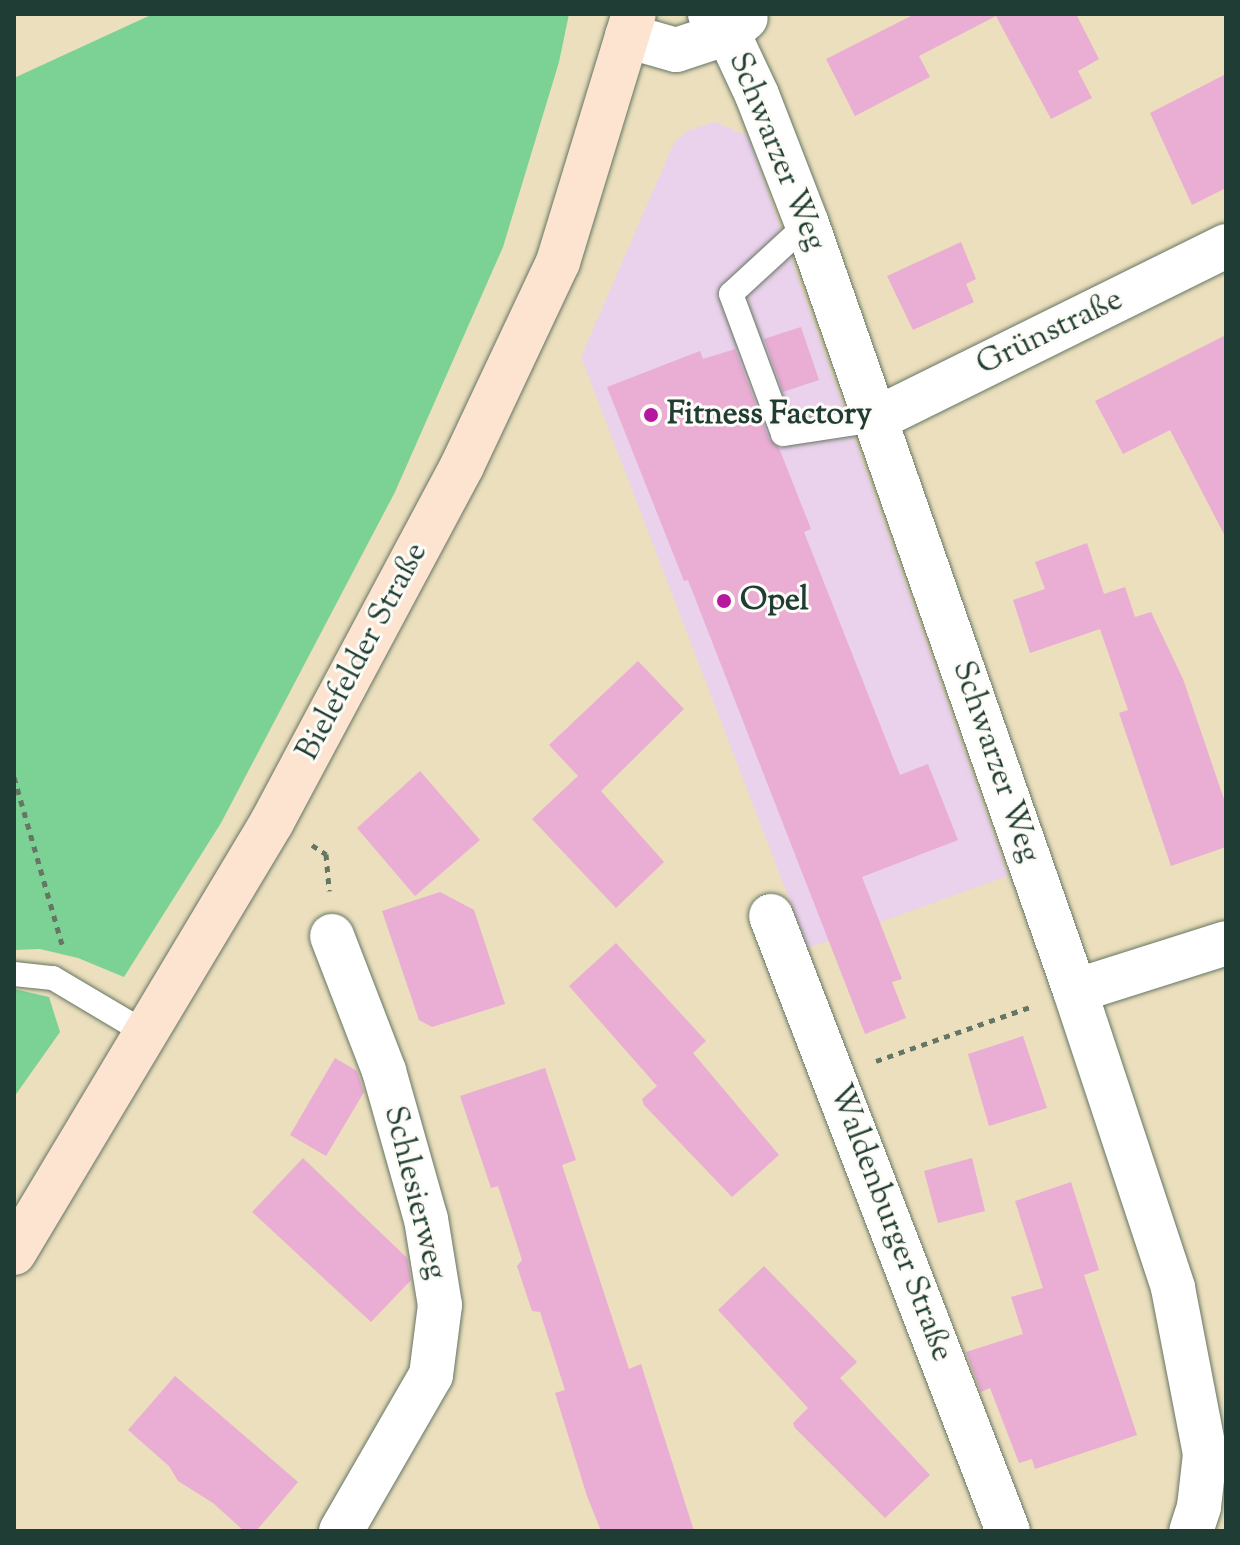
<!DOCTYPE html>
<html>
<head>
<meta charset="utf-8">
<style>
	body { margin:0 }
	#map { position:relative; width:1240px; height:1545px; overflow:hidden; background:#ebdfbd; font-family:"Sorts Mill Goudy",serif }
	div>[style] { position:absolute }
	.built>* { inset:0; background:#ead1ec }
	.green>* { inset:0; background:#7cd194 }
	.building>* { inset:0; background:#eaadd4 }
	.path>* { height:5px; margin-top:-2.5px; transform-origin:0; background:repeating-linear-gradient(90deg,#667664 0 6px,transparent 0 12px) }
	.roads { filter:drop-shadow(0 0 2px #667664) drop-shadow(0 0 2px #667664) }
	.lane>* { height:24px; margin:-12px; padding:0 12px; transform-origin:12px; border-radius:12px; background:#fff }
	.street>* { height:44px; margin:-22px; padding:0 22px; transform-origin:22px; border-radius:22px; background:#fff }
	.secondary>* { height:44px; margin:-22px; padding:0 22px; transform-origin:22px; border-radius:22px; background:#fde4d1 }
	.dots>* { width:22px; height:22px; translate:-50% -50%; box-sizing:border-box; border:4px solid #fdfcf7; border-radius:50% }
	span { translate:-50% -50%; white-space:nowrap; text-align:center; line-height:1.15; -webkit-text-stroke:6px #fdfcf7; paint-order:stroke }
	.street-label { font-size:32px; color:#1f3d34 }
	.poi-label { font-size:32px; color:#1f3d34; font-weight:700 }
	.left { translate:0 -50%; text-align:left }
	.frame { position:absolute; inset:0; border:16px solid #1f3d34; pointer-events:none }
</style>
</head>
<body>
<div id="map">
	<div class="built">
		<i style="clip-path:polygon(715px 122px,748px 136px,1008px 876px,808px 948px,581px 357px,674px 143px,687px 131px)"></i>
	</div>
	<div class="green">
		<i style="clip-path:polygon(153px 14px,569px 14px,559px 62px,503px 247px,395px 492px,221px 823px,124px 977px,78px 958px,40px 949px,14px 950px,14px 78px)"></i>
		<i style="clip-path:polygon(14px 989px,49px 997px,60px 1032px,14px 1097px)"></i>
	</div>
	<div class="building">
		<i style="clip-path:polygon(915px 14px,1076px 14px,1099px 59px,1078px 71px,1092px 98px,1051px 119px,996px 16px,919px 56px,930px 77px,855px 116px,826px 59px)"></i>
		<i style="clip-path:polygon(1226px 74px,1226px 188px,1192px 205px,1150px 113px)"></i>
		<i style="clip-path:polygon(961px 242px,976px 279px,966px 284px,974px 302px,913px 330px,887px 276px)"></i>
		<i style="clip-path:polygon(801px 327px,819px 380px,783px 392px,764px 339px)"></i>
		<i style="clip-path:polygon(1226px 335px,1226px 538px,1170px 430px,1123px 454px,1095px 401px)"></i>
		<i style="clip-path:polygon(735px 349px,769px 439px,779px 448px,811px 529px,804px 532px,900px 775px,928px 764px,958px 840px,862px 877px,902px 979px,892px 982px,906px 1018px,865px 1034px,688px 580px,684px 581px,607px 387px,700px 351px,703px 359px)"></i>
		<i style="clip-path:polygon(1087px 543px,1104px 594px,1125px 587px,1135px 617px,1151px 612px,1183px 679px,1226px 805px,1226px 847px,1171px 866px,1119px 713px,1128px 710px,1100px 629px,1030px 653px,1013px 600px,1045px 589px,1035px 562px)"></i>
		<i style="clip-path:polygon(638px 661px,684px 709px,601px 791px,664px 862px,616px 908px,532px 819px,578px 776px,549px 745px)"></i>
		<i style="clip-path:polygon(420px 771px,480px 840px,415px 896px,357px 828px)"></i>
		<i style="clip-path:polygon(440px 892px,474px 910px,505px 1004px,432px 1027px,419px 1020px,382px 911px)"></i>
		<i style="clip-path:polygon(616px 943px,706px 1041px,693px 1053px,779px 1155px,732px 1197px,644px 1105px,642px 1099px,657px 1086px,569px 986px)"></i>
		<i style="clip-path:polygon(1023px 1036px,1047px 1108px,989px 1126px,968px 1054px)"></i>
		<i style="clip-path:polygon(335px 1058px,357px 1071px,364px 1092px,326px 1156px,290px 1135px)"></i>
		<i style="clip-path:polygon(545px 1068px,576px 1160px,562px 1165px,629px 1369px,641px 1364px,694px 1531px,601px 1531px,587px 1496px,555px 1393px,565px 1390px,540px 1312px,532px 1311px,517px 1266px,522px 1260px,498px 1186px,491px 1188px,460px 1096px)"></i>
		<i style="clip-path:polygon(303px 1158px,407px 1258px,411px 1280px,371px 1322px,252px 1212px)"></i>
		<i style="clip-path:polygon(972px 1158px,985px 1211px,938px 1223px,924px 1171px)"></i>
		<i style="clip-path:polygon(1071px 1182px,1099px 1270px,1084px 1275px,1137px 1435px,1035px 1469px,1032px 1459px,1019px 1463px,990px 1388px,981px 1392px,966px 1352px,1023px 1334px,1011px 1297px,1043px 1288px,1015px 1201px)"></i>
		<i style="clip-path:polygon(764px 1266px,857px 1362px,840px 1378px,930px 1475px,885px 1518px,795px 1428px,793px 1423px,808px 1408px,718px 1310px)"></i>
		<i style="clip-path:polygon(175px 1376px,298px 1482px,256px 1531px,244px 1531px,213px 1503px,178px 1481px,169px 1466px,128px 1430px)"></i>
	</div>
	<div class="path">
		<i style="left:14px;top:777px;width:174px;rotate:74deg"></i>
		<i style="left:312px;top:845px;width:17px;rotate:33deg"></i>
		<i style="left:326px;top:854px;width:37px;rotate:85deg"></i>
		<i style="left:876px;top:1061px;width:166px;rotate:-19.3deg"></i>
	</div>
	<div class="roads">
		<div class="lane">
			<i style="left:807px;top:224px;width:103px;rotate:137.4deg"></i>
			<i style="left:731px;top:294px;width:149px;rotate:69.6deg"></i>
			<i style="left:783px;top:434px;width:92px;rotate:-8.7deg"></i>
			<i style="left:14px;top:974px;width:39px;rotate:6deg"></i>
			<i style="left:53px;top:978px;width:106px;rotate:30.7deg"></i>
		</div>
		<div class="street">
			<i style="left:710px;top:14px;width:26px;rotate:47deg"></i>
			<i style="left:728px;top:33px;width:68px;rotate:64.9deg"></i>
			<i style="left:757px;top:95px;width:138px;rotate:68.8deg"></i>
			<i style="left:807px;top:224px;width:812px;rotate:70.74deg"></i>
			<i style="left:1075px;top:991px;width:313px;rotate:71.7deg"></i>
			<i style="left:1173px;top:1288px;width:169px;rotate:79.1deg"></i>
			<i style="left:1205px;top:1454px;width:53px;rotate:96.5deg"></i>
			<i style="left:1199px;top:1507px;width:25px;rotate:108deg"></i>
			<i style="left:627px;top:36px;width:51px;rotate:15.9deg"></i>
			<i style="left:676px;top:50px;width:55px;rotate:-18.1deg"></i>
			<i style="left:728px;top:33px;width:23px;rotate:-40deg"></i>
			<i style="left:874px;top:420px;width:393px;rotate:-26.3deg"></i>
			<i style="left:771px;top:916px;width:659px;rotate:68.93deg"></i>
			<i style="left:332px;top:936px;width:145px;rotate:68.9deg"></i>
			<i style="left:384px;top:1071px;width:154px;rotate:74.2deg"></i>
			<i style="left:426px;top:1219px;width:87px;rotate:80.8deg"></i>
			<i style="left:440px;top:1305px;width:71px;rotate:97.3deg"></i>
			<i style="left:431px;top:1375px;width:180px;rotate:120deg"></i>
			<i style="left:1075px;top:991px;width:158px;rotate:-17.6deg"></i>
		</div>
		<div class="secondary">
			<i style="left:14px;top:1253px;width:502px;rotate:-59.09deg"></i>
			<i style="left:272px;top:822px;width:404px;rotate:-61.9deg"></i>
			<i style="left:462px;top:466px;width:225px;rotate:-64.8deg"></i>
			<i style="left:558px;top:262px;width:259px;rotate:-73deg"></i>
		</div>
	</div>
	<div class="dots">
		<i style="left:651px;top:415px;background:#b5179e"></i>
		<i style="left:724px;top:601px;background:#b5179e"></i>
	</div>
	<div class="street-label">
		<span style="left:776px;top:152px;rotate:68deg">Schwarzer Weg</span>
		<span style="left:1050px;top:333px;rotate:-26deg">Grünstraße</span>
		<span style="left:363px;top:652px;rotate:-62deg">Bielefelder Straße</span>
		<span style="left:995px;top:762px;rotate:71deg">Schwarzer Weg</span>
		<span style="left:414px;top:1193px;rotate:76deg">Schlesierweg</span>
		<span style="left:890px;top:1223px;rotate:69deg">Waldenburger Straße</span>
	</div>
	<div class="poi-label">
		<span class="left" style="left:667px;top:415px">Fitness Factory</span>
		<span class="left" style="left:740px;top:601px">Opel</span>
	</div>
	<div class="frame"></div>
</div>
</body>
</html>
